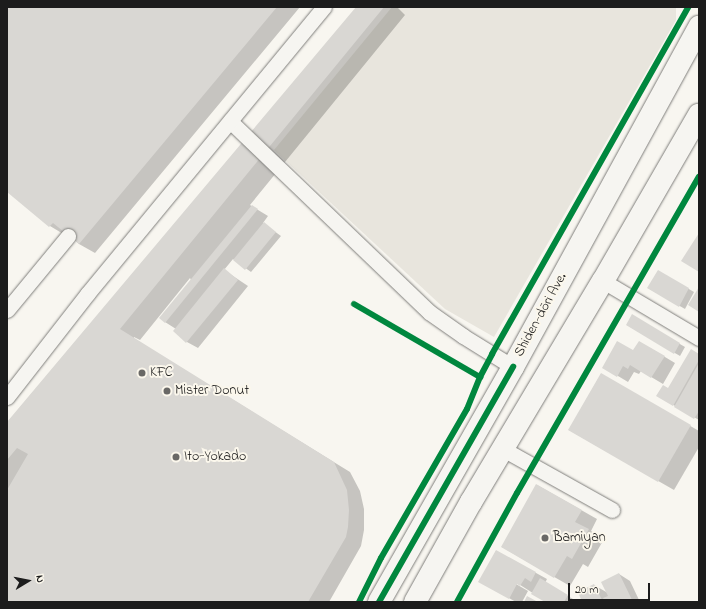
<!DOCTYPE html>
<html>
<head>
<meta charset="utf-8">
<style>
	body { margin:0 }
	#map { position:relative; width:706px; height:609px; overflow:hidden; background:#f8f6f0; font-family:"Indie Flower",sans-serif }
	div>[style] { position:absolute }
	.built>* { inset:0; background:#e8e5dd }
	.shadow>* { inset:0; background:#0003 }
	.building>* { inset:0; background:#d9d7d3 }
	.roads { filter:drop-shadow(0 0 1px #7f7e7b) drop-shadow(0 0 1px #7f7e7b) }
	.lane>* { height:15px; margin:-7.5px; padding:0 7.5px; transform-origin:7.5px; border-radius:7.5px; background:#f6f5f1 }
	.secondary>* { height:22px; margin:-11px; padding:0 11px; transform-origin:11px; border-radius:11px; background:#f6f5f1 }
	.cycleway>* { height:6px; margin:-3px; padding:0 3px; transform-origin:3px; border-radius:3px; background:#00873e }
	.dots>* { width:11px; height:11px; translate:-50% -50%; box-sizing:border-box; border:2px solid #fbf7ec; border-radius:50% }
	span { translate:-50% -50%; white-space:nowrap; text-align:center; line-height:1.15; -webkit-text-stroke:4px #fbf7ec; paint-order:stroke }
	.street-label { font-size:14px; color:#1c1c1c }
	.poi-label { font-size:14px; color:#1c1c1c }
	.left { translate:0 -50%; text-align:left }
	.frame { position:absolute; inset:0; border:8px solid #1c1c1c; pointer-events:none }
	.north { position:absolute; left:8px; top:561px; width:40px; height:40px; -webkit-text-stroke:3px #fbf7ec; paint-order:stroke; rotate:80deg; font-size:11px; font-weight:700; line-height:16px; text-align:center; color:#1c1c1c }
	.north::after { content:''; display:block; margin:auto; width:14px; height:18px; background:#1c1c1c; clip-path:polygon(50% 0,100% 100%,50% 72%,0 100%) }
	.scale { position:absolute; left:568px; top:583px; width:82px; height:18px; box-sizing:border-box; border:2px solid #1c1c1c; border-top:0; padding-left:5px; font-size:12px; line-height:14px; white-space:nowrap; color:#1c1c1c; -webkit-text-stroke:3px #fbf7ec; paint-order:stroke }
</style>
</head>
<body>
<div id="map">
	<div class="built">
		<i style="clip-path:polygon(392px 7px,676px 7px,676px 20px,494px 337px,445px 309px,274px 150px)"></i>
	</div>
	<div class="shadow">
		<i style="clip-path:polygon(7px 7px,300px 7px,95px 253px,79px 244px,67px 233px,65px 235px,50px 226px,7px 190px)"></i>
		<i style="clip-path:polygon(357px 7px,397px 7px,405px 15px,250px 205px,268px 216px,263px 223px,281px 236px,251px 272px,233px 259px,224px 270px,248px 286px,198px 348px,187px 342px,176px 329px,165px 322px,191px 280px,190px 278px,140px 340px,134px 337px,134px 339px,350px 472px,360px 491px,364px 509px,364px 530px,361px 546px,329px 602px,7px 602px,7px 423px)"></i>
		<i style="clip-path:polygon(658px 271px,694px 292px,685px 309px,648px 288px)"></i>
		<i style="clip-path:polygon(632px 316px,685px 347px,680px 356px,627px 325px)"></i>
		<i style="clip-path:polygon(650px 348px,675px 363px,663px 384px,641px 371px,639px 374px,634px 372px,628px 382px,603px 367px,633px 352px)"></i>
		<i style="clip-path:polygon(699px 355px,699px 420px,658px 396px,668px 389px)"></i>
		<i style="clip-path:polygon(601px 374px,699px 431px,699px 447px,674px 490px,569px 430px)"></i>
		<i style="clip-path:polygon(537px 485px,597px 519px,591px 531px,604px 539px,588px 567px,583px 564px,570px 586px,502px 547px)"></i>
		<i style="clip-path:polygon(496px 551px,547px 579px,545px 583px,573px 599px,571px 602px,547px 602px,517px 583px,516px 584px,528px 591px,522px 602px,516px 602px,480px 582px)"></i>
		<i style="clip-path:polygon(619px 574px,630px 581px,640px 602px,584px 602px,594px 585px,608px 593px)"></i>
	</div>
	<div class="building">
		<i style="clip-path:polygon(7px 7px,277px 7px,79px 244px,53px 223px,49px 227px,7px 192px)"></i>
		<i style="clip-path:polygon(356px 7px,384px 7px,120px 329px,334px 462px,347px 490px,349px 510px,348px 527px,346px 537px,308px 602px,7px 602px,7px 490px,28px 454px,17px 448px,7px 460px,7px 422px)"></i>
		<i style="clip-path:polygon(252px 205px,258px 209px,165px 323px,159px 318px)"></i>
		<i style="clip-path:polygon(264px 222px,276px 232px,245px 270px,233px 260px)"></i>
		<i style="clip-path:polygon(699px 233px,699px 272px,681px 261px)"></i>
		<i style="clip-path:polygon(224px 268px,238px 280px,186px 343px,173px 331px)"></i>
		<i style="clip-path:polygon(658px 270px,689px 288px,679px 307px,647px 288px)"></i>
		<i style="clip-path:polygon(699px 287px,699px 312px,688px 305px)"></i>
		<i style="clip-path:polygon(632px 314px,680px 343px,674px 354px,626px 325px)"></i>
		<i style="clip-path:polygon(617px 341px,633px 350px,639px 341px,665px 356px,651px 378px,630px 365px,628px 369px,623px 366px,617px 377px,602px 368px)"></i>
		<i style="clip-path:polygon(691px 349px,699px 354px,699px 360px,673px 406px,656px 396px,663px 385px,668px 388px)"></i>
		<i style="clip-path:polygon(699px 363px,699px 411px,694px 419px,674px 407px)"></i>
		<i style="clip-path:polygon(601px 373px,691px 425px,658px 482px,568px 430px)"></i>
		<i style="clip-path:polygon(536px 484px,582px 510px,575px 522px,589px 529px,572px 559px,567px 556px,554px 578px,501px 547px)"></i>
		<i style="clip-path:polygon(496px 550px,536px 572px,531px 582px,525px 578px,520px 586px,517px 584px,509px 599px,478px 582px)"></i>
		<i style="clip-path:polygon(619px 573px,633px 602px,605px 602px,603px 598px,608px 596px,601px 582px)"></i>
		<i style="clip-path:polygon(540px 578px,568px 595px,564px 602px,545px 602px,531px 594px)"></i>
		<i style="clip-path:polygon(594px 584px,603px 602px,582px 602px,578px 592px)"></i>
		<i style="clip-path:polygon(527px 596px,538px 602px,524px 602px)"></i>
	</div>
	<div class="roads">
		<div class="lane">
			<i style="left:230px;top:121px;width:276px;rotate:43.8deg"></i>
			<i style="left:429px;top:312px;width:42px;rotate:35.2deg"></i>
			<i style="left:463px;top:336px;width:59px;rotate:31.8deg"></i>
			<i style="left:603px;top:281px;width:112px;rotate:30.7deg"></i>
			<i style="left:7px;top:310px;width:96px;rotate:-50.5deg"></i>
			<i style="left:7px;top:397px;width:132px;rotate:-52.1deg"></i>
			<i style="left:88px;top:293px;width:371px;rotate:-50.5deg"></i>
			<i style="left:503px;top:449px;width:125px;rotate:29.2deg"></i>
		</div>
		<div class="secondary">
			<i style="left:379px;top:602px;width:271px;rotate:-60.3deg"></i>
			<i style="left:513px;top:367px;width:388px;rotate:-61.3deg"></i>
			<i style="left:415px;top:602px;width:115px;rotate:-60.8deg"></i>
			<i style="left:471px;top:502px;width:257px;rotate:-59.2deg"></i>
			<i style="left:603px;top:281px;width:192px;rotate:-60deg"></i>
		</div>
	</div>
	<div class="cycleway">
		<i style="left:354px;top:304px;width:146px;rotate:30.1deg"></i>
		<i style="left:359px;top:602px;width:49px;rotate:-63.4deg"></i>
		<i style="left:381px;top:558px;width:172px;rotate:-60deg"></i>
		<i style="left:467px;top:409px;width:35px;rotate:-68deg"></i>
		<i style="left:480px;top:377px;width:26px;rotate:-62deg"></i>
		<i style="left:492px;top:354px;width:399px;rotate:-60.5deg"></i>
		<i style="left:379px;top:602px;width:271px;rotate:-60.3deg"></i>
		<i style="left:457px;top:602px;width:124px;rotate:-61.2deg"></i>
		<i style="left:517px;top:493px;width:365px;rotate:-60.1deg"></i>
	</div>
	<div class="dots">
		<i style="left:142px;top:373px;background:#696866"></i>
		<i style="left:167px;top:391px;background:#696866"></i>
		<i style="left:176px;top:457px;background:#696866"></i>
		<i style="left:545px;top:538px;background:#696866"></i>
	</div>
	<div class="street-label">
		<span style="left:541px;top:315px;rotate:-61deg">Shiden-dōri Ave.</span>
	</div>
	<div class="poi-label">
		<span class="left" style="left:150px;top:373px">KFC</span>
		<span class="left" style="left:175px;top:391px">Mister Donut</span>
		<span class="left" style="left:184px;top:457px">Ito-Yokado</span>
		<span class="left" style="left:553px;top:538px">Bamiyan</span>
	</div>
	<div class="frame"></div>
	<div class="north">N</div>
	<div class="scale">20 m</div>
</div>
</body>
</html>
